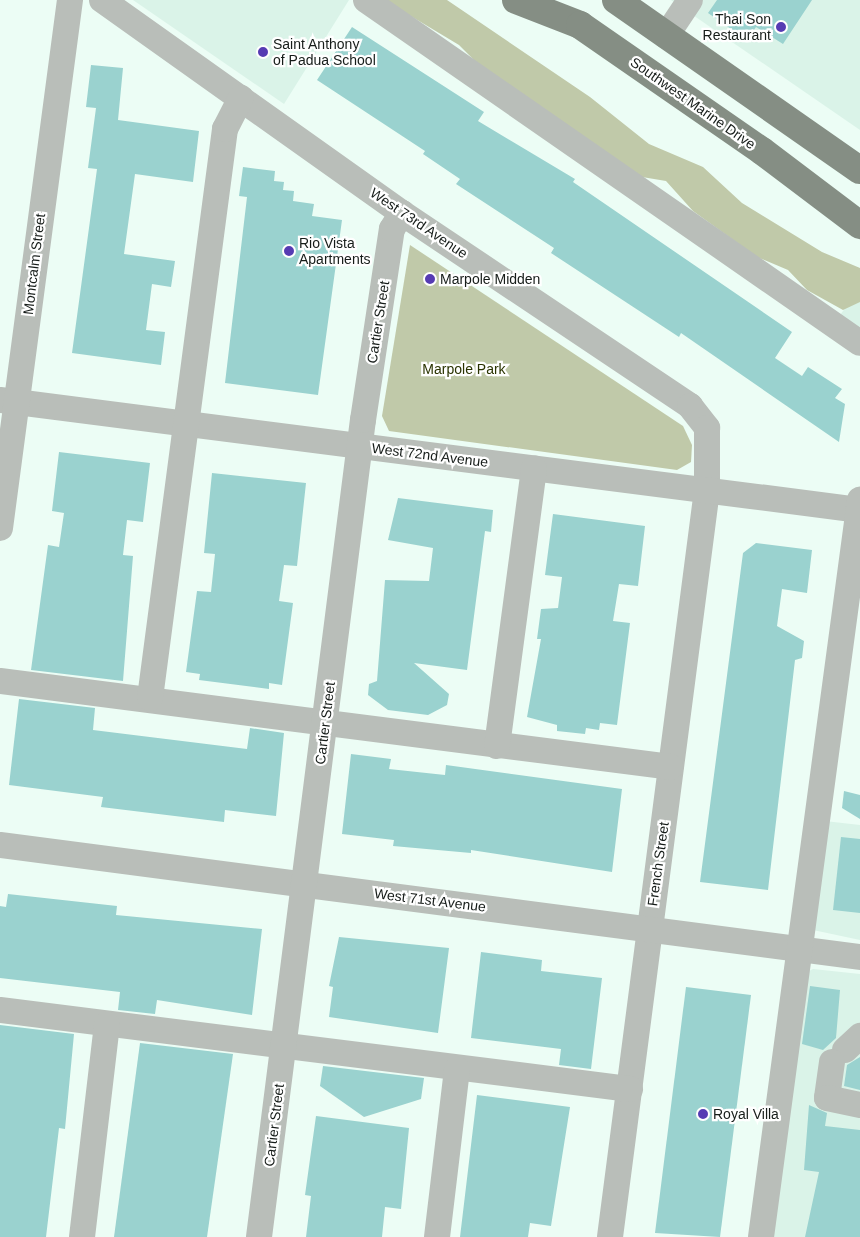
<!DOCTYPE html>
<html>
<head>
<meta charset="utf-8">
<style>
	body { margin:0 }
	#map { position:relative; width:860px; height:1237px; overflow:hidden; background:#ecfdf5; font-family:Arial,sans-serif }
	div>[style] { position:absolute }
	.built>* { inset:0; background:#daf3e8 }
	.green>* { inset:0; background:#c0c9a9 }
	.building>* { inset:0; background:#9ad2cf }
	.minor>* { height:26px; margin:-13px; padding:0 13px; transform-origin:13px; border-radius:13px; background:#b9beb9 }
	.major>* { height:28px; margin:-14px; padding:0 14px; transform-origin:14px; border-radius:14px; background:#858e84 }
	.dots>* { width:14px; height:14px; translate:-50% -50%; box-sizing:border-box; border:2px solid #fff; border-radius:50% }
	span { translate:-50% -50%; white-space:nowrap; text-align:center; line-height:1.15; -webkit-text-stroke:4.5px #fff; paint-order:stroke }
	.poi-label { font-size:14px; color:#161c19 }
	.right { translate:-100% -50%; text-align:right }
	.left { translate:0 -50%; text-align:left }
	.street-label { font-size:14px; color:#161c19 }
	.park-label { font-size:14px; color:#2a3301 }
</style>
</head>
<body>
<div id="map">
	<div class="built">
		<i style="clip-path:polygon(133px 0,349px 0,284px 104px)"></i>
		<i style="clip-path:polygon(671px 0,860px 0,860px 130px)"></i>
		<i style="clip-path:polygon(860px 289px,860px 343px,833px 324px)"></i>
		<i style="clip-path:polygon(816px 820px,860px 825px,860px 940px,813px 930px)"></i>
		<i style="clip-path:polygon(813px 969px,860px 974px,860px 1237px,761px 1237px,809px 971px)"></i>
	</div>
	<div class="green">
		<i style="clip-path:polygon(384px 0,447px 0,590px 97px,649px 144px,703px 167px,742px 203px,822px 252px,860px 268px,860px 302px,843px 310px,807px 290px,788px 270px,757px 257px,693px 211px,666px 181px,642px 177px,486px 72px,459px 45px)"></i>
		<i style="clip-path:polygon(410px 245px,683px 426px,692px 445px,691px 462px,677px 470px,389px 431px,382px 416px)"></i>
	</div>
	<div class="building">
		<i style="clip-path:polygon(717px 0,812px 0,783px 44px,756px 27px,747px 40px,708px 13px)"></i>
		<i style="clip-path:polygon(352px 27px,484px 112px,478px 121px,575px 179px,573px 182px,792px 332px,775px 358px,802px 376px,808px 367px,842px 389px,835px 398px,845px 404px,839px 442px,681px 333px,679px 337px,551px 253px,554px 248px,456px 184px,460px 179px,423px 154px,425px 151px,317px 80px)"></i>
		<i style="clip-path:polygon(91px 65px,123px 68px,118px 120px,199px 131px,193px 182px,135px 174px,124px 254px,175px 261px,171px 287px,152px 284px,146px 330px,165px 332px,161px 365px,72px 353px,97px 169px,88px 168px,96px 108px,86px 107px)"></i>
		<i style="clip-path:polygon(243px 167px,275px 171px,274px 181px,284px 182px,283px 190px,294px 191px,293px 201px,314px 204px,312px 216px,342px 220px,318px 395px,225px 383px,247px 197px,239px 196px)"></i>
		<i style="clip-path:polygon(59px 452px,150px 463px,143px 522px,127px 520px,123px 555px,133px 556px,123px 681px,31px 670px,48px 545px,59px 547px,64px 513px,52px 511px)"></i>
		<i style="clip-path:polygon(212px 473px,306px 483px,297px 566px,284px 565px,279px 601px,293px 603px,282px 685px,269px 683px,269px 689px,199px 680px,200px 674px,186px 672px,197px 591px,211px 592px,215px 554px,204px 553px)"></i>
		<i style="clip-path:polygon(398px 498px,493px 510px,491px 532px,485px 531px,467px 670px,414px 663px,449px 694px,447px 705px,428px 715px,388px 710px,368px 695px,369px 684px,377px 681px,385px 580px,429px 581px,433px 548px,388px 540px)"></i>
		<i style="clip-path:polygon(553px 514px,645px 526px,638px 586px,619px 584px,613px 621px,630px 623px,617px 725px,600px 723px,599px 730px,586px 728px,585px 734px,557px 731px,557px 725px,527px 717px,541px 639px,537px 639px,541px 609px,558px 608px,562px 577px,545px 575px)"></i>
		<i style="clip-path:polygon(756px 543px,812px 550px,807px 593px,782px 589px,777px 626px,804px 641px,802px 658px,795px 660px,768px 890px,700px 882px,743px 553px)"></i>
		<i style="clip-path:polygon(19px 699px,95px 708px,93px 730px,247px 749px,250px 728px,284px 733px,276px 816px,225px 810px,224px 822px,101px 807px,103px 797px,9px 785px)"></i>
		<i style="clip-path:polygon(351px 754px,391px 759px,389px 769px,445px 775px,446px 765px,622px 789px,612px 872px,471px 850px,471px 853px,393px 846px,394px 840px,342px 834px)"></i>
		<i style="clip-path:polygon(844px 791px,860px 795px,860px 819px,842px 808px)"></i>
		<i style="clip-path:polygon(841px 837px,860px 839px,860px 913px,833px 910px)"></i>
		<i style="clip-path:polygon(8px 894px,117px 906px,116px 915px,262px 929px,252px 1015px,157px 1000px,155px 1014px,118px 1010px,120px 992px,0 978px,0 906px,6px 907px)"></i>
		<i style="clip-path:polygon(339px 937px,449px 948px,438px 1033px,329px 1017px,333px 987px,329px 986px)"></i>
		<i style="clip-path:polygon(481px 952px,542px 960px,541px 971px,602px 978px,591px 1069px,559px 1065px,561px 1049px,471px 1038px)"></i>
		<i style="clip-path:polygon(810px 986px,840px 990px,836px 1038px,823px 1050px,802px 1044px)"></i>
		<i style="clip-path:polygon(686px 987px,751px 995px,720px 1237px,655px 1233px)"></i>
		<i style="clip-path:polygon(0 1025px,74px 1034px,65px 1129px,59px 1128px,46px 1237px,0 1237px)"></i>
		<i style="clip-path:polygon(140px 1043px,233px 1054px,207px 1237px,114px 1237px)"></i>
		<i style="clip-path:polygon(860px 1057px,860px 1090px,844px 1086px,847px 1065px)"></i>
		<i style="clip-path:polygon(323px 1066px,424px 1078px,421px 1099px,364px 1117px,320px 1086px)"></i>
		<i style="clip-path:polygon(477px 1095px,570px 1107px,551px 1226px,530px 1223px,528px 1237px,460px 1237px)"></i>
		<i style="clip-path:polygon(809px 1105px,827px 1113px,825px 1126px,860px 1130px,860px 1237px,805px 1237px,819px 1172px,804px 1170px)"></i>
		<i style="clip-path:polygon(316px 1116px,409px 1128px,401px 1209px,385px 1207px,382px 1237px,306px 1237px,311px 1196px,305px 1195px)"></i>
	</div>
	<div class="minor">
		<i style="left:102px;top:0;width:368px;rotate:35.4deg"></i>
		<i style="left:402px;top:213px;width:347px;rotate:33.8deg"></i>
		<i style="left:690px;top:406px;width:28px;rotate:52deg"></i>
		<i style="left:707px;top:428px;width:62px;rotate:90deg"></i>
		<i style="left:707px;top:490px;width:753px;rotate:97.4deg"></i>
		<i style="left:366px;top:0;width:601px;rotate:34.77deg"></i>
		<i style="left:666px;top:36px;width:43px;rotate:-56.3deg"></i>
		<i style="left:0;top:400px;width:867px;rotate:7.29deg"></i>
		<i style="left:0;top:528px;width:533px;rotate:-82.45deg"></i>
		<i style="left:0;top:681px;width:676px;rotate:7.3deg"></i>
		<i style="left:150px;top:698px;width:574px;rotate:-82.49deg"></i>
		<i style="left:225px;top:129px;width:35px;rotate:-63deg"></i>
		<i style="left:497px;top:746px;width:280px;rotate:-82.4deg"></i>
		<i style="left:0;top:845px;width:867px;rotate:7.42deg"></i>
		<i style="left:0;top:1010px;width:635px;rotate:7.15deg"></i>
		<i style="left:845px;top:1050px;width:21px;rotate:-43deg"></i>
		<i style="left:832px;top:1062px;width:36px;rotate:98deg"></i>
		<i style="left:827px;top:1098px;width:34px;rotate:12deg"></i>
		<i style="left:82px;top:1237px;width:214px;rotate:-83.3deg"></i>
		<i style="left:259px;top:1237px;width:824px;rotate:-82.75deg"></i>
		<i style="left:363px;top:420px;width:193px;rotate:-81.4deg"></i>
		<i style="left:392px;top:229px;width:19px;rotate:-58deg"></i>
		<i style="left:437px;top:1237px;width:169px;rotate:-83.2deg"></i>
		<i style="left:761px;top:1237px;width:744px;rotate:-82.35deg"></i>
	</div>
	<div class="major">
		<i style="left:516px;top:0;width:69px;rotate:21.3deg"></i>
		<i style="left:580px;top:25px;width:221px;rotate:34.7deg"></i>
		<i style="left:762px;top:151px;width:123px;rotate:37.1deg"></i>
		<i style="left:616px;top:0;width:297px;rotate:34.9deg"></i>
	</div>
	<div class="dots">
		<i style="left:781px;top:27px;background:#563bb3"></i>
		<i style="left:263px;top:52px;background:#563bb3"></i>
		<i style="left:289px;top:251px;background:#563bb3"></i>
		<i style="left:430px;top:279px;background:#563bb3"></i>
		<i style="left:703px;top:1114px;background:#563bb3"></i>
	</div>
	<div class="poi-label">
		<span class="right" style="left:771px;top:27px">Thai Son<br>Restaurant</span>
		<span class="left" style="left:273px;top:52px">Saint Anthony<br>of Padua School</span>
		<span class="left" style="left:299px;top:251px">Rio Vista<br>Apartments</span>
		<span class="left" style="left:440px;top:279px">Marpole Midden</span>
		<span class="left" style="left:713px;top:1114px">Royal Villa</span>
	</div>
	<div class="street-label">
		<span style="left:693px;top:103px;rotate:35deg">Southwest Marine Drive</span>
		<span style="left:419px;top:223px;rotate:34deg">West 73rd Avenue</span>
		<span style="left:34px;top:264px;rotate:-83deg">Montcalm Street</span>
		<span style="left:378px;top:322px;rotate:-81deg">Cartier Street</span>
		<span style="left:430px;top:455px;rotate:7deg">West 72nd Avenue</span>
		<span style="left:325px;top:723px;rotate:-83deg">Cartier Street</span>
		<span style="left:658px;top:864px;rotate:-82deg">French Street</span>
		<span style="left:430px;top:900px;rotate:7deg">West 71st Avenue</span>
		<span style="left:274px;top:1125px;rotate:-83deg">Cartier Street</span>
	</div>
	<div class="park-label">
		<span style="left:464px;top:369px">Marpole Park</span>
	</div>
</div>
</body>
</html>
